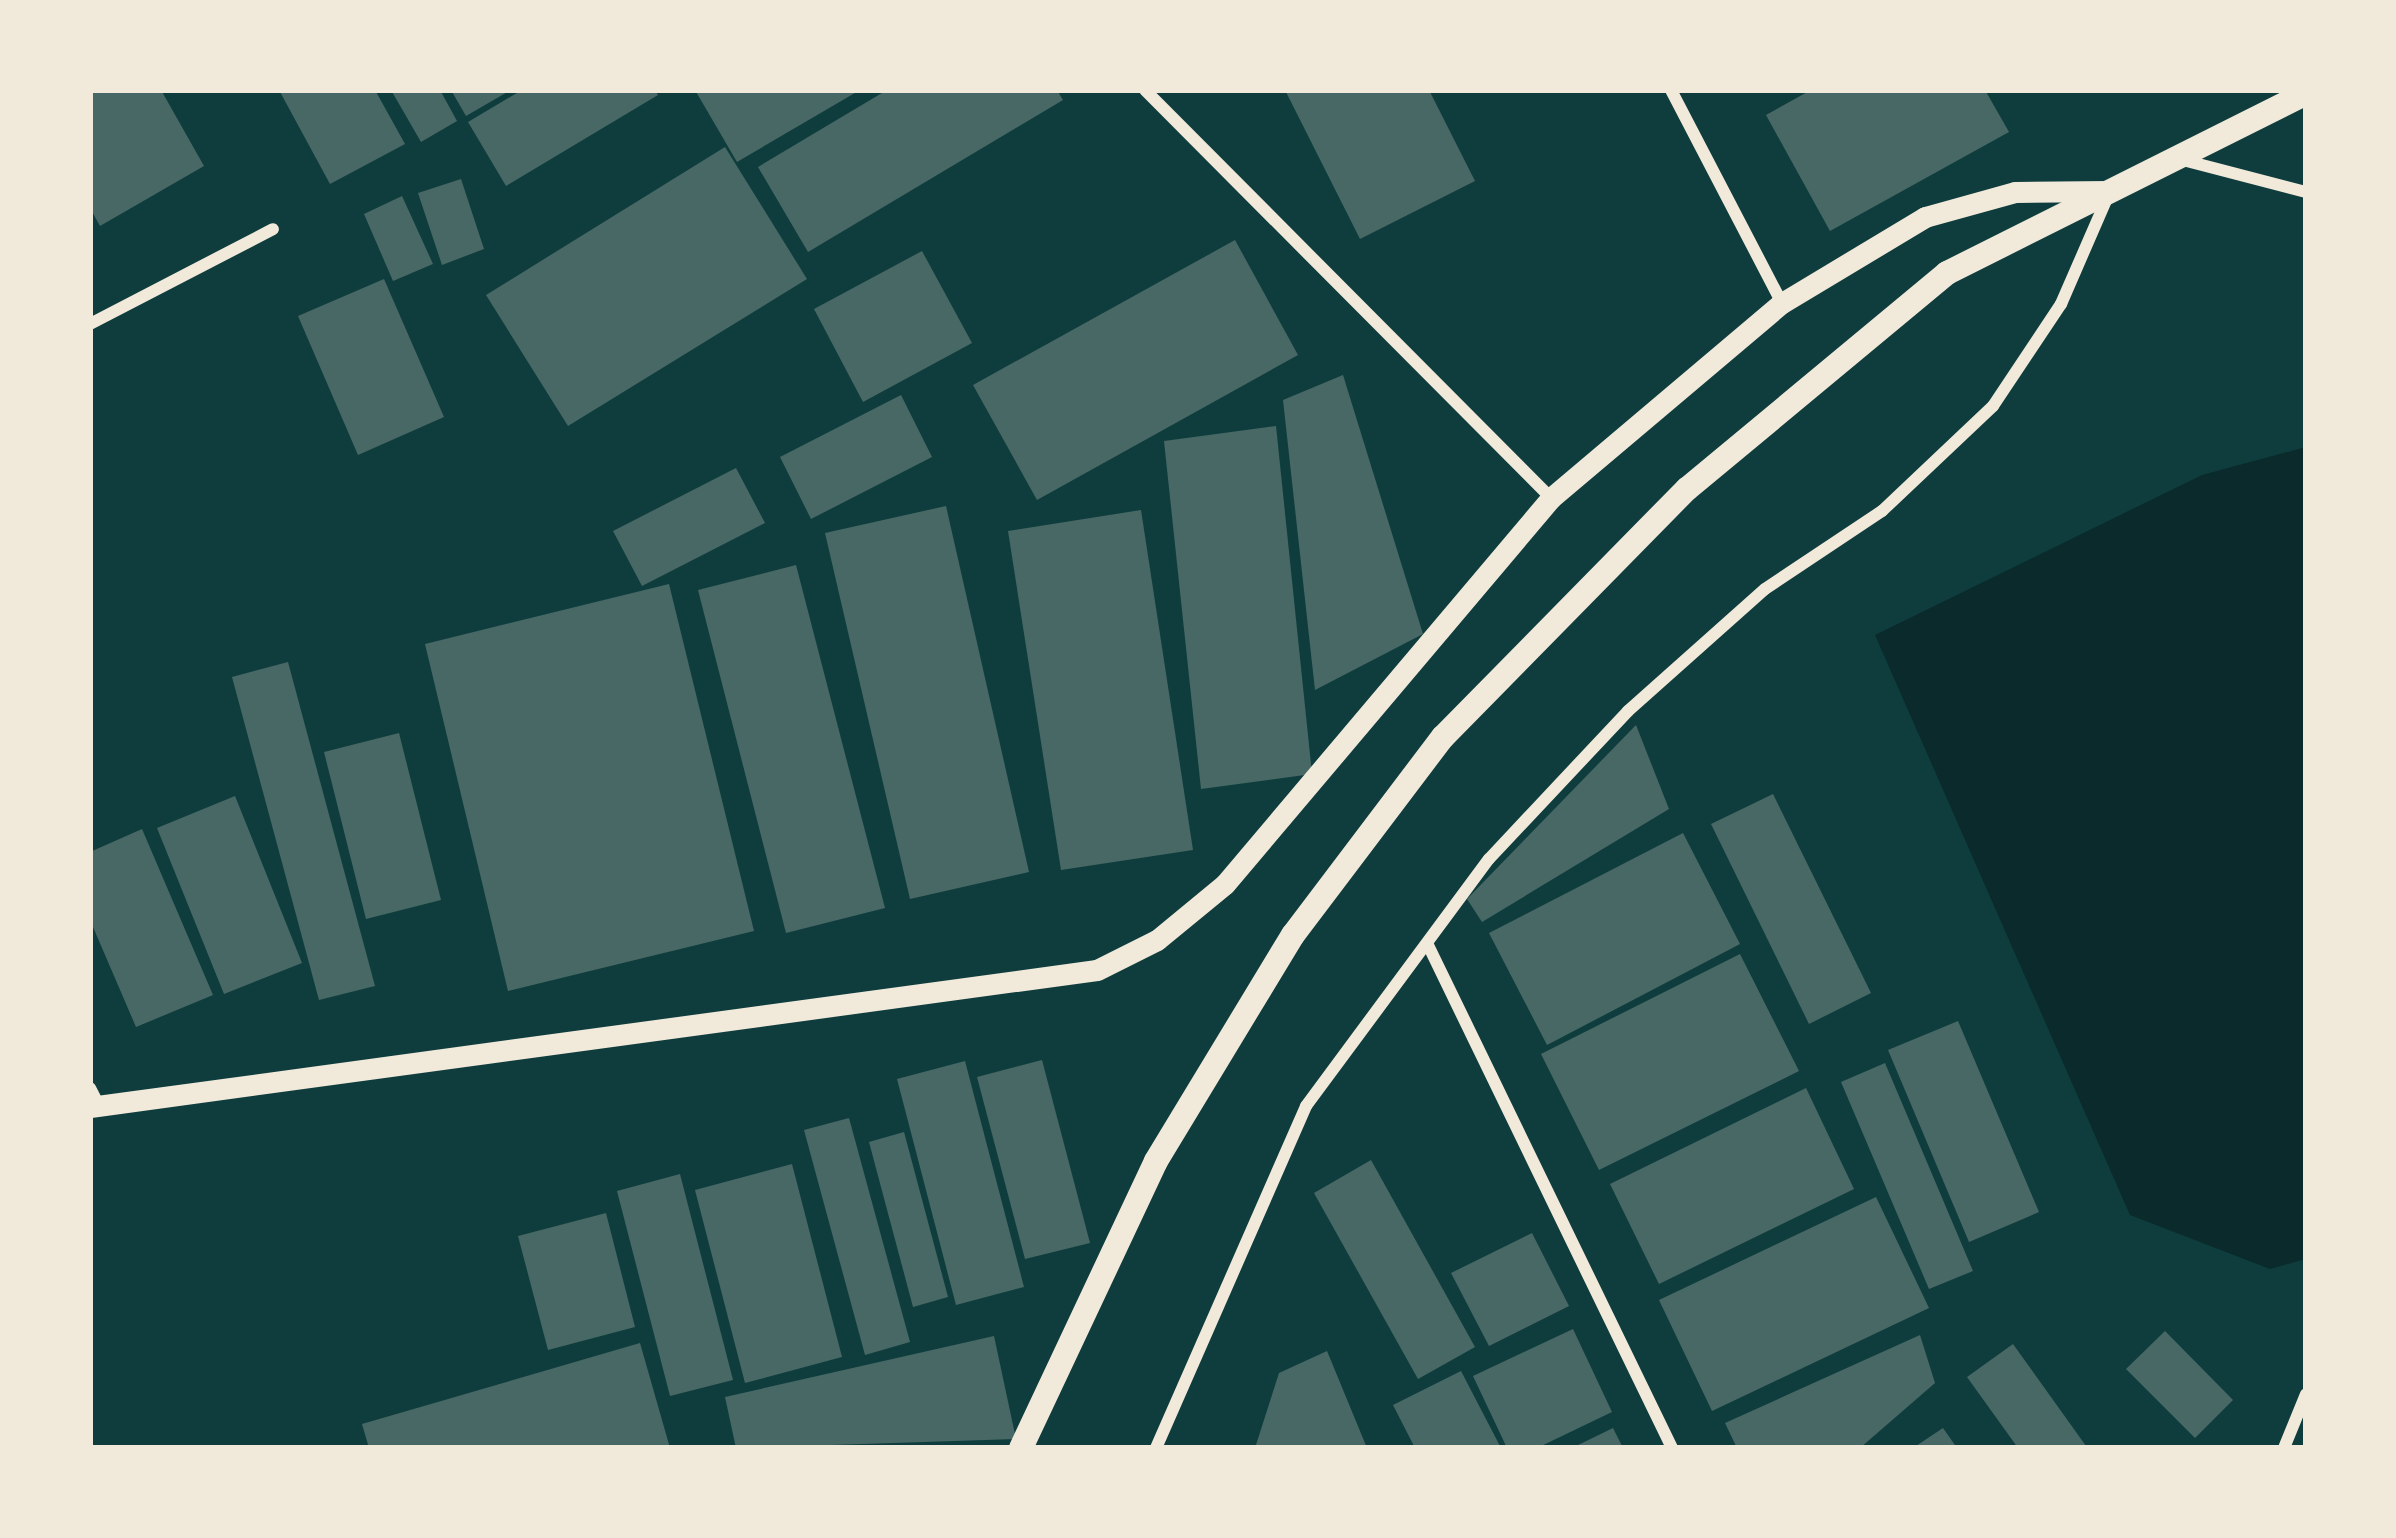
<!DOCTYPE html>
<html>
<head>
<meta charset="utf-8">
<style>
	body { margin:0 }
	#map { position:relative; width:2396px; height:1538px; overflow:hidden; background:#0f3d3e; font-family:"Golos Text",sans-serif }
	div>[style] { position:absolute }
	.water>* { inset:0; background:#0a2a2b }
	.building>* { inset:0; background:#486865 }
	.minor>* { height:12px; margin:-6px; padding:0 6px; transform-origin:6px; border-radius:6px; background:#f1e9da }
	.tertiary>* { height:21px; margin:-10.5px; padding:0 10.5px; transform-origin:10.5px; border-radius:10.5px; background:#f1e9da }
	.secondary>* { height:24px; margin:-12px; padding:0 12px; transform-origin:12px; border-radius:12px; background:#f1e9da }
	span { translate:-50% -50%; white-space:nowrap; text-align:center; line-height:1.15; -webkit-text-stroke:10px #f1e9da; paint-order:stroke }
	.frame { position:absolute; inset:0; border:93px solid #f1e9da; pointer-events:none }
</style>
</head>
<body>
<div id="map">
	<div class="water">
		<i style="clip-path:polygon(2306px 447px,2306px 1259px,2270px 1269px,2130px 1215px,1875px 635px,2202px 475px)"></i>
	</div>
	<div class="building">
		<i style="clip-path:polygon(90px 90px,161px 90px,204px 166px,100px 226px,90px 208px)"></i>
		<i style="clip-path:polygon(279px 90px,375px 90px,405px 144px,330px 184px)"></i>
		<i style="clip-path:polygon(391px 90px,440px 90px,457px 121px,421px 142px)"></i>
		<i style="clip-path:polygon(451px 90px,511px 90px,466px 116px)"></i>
		<i style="clip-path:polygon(522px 90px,655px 90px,658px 95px,506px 186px,468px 122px)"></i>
		<i style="clip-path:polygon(695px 90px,860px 90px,737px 162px)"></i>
		<i style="clip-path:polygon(887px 90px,1057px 90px,1063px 100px,808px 252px,758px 167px)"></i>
		<i style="clip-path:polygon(1285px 90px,1429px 90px,1475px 181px,1360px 239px)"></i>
		<i style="clip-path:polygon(1811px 90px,1985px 90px,2009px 132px,1830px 231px,1766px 115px)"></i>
		<i style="clip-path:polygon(725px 147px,807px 279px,568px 426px,486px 295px)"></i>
		<i style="clip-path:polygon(461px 179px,484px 249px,442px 265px,418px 193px)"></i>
		<i style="clip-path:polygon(402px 196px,433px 264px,393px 281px,364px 214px)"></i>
		<i style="clip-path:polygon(1235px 240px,1298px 355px,1037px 500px,973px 385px)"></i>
		<i style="clip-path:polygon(922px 251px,972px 343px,863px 402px,814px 309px)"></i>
		<i style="clip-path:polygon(384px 279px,444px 417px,358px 455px,298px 316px)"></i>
		<i style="clip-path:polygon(1343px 375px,1423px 634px,1315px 690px,1283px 400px)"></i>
		<i style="clip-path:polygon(901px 395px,932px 457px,811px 519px,780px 457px)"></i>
		<i style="clip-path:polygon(1276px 426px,1312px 774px,1201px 789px,1164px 441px)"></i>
		<i style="clip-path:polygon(736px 468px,765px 523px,642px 586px,613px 531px)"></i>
		<i style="clip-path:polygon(946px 506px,1029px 872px,910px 899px,825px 533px)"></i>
		<i style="clip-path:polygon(1141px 510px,1193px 850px,1061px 870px,1008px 531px)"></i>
		<i style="clip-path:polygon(796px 565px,885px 908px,786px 933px,698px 590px)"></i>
		<i style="clip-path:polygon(669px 584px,754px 931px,508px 991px,425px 644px)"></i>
		<i style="clip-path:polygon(288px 662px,375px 986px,319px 1000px,232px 677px)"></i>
		<i style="clip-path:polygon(1636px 725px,1669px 809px,1482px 922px,1467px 899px)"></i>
		<i style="clip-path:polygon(399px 733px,441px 900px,366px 919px,324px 752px)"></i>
		<i style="clip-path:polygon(1773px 794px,1871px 993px,1809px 1024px,1711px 824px)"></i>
		<i style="clip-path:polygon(235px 796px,302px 963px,224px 994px,157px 828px)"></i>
		<i style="clip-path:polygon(142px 829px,213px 995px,136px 1027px,90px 920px,90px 852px)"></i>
		<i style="clip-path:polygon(1683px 833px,1740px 944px,1547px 1045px,1489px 933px)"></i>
		<i style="clip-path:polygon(1740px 954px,1799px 1071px,1599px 1170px,1541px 1054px)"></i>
		<i style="clip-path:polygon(1958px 1021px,2039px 1212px,1969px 1242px,1888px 1050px)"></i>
		<i style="clip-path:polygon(1042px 1060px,1090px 1243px,1025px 1259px,977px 1077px)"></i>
		<i style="clip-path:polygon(965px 1061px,1024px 1287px,956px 1305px,897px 1079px)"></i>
		<i style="clip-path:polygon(1885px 1063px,1973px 1271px,1929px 1289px,1841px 1082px)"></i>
		<i style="clip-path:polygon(1806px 1088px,1854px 1189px,1659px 1284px,1610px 1184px)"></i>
		<i style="clip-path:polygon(849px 1118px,910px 1342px,865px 1355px,804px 1130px)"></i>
		<i style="clip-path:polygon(904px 1132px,948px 1297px,913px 1307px,869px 1142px)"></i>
		<i style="clip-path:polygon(1371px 1160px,1475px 1347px,1418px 1379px,1314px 1193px)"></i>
		<i style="clip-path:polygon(792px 1164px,842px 1357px,745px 1383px,695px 1190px)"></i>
		<i style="clip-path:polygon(680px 1174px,733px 1380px,670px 1396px,617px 1191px)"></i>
		<i style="clip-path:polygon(1876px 1197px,1929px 1308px,1712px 1411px,1659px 1300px)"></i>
		<i style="clip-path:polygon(606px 1213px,635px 1327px,548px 1350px,518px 1236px)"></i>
		<i style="clip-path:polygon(1532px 1233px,1569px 1306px,1489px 1346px,1451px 1273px)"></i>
		<i style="clip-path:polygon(1573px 1329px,1612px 1412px,1537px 1448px,1507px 1448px,1473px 1376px)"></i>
		<i style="clip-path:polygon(2165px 1331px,2233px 1400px,2195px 1438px,2126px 1369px)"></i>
		<i style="clip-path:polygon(1920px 1335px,1935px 1383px,1860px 1448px,1737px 1448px,1725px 1423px)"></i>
		<i style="clip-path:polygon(994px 1336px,1016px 1439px,736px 1448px,725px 1397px)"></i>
		<i style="clip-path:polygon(640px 1343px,670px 1448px,369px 1448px,362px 1424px)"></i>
		<i style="clip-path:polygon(2013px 1344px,2086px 1446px,2083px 1448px,2018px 1448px,1967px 1377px)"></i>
		<i style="clip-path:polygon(1327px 1351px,1367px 1448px,1255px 1448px,1279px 1373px)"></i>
		<i style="clip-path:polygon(1461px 1371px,1501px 1448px,1415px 1448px,1393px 1405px)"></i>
		<i style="clip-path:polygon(1613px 1428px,1623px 1448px,1572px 1448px)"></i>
		<i style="clip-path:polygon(1943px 1428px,1957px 1448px,1913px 1448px)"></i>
	</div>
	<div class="minor">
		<i style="left:1145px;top:90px;width:576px;rotate:45.14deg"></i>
		<i style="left:1671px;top:90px;width:240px;rotate:62.5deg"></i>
		<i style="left:2179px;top:159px;width:131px;rotate:14.6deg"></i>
		<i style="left:90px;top:324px;width:206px;rotate:-27.4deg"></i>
		<i style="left:1428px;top:945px;width:559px;rotate:64.12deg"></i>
		<i style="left:90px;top:1088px;width:20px;rotate:63deg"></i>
		<i style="left:1156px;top:1448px;width:373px;rotate:-66.3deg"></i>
		<i style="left:1306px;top:1106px;width:307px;rotate:-53.5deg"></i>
		<i style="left:1489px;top:859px;width:203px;rotate:-46.8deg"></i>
		<i style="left:1628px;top:711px;width:183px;rotate:-41.7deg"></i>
		<i style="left:1765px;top:589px;width:141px;rotate:-33.7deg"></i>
		<i style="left:1882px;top:511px;width:153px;rotate:-43.4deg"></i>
		<i style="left:1993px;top:406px;width:123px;rotate:-56.3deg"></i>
		<i style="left:2061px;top:304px;width:116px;rotate:-66.5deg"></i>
		<i style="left:2284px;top:1448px;width:58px;rotate:-67.8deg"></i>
	</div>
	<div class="tertiary">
		<i style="left:90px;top:1107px;width:1016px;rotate:-7.75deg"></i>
		<i style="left:1097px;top:970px;width:67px;rotate:-26.6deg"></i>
		<i style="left:1157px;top:940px;width:88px;rotate:-39.5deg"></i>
		<i style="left:1225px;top:884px;width:505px;rotate:-49.82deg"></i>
		<i style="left:1551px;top:498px;width:302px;rotate:-40.2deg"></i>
		<i style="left:1782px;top:303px;width:167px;rotate:-31deg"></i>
		<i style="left:1925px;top:217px;width:93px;rotate:-15.5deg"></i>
		<i style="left:2015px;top:192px;width:94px;rotate:-0.6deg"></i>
	</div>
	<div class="secondary">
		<i style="left:1021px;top:1448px;width:317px;rotate:-64.8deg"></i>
		<i style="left:1156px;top:1161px;width:264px;rotate:-58.8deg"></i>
		<i style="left:1293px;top:935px;width:248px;rotate:-52.9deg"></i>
		<i style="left:1443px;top:737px;width:348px;rotate:-45.5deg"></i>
		<i style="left:1687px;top:489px;width:338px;rotate:-39.7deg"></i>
		<i style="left:1947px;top:273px;width:402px;rotate:-26.6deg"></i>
	</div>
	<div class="frame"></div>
</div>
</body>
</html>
